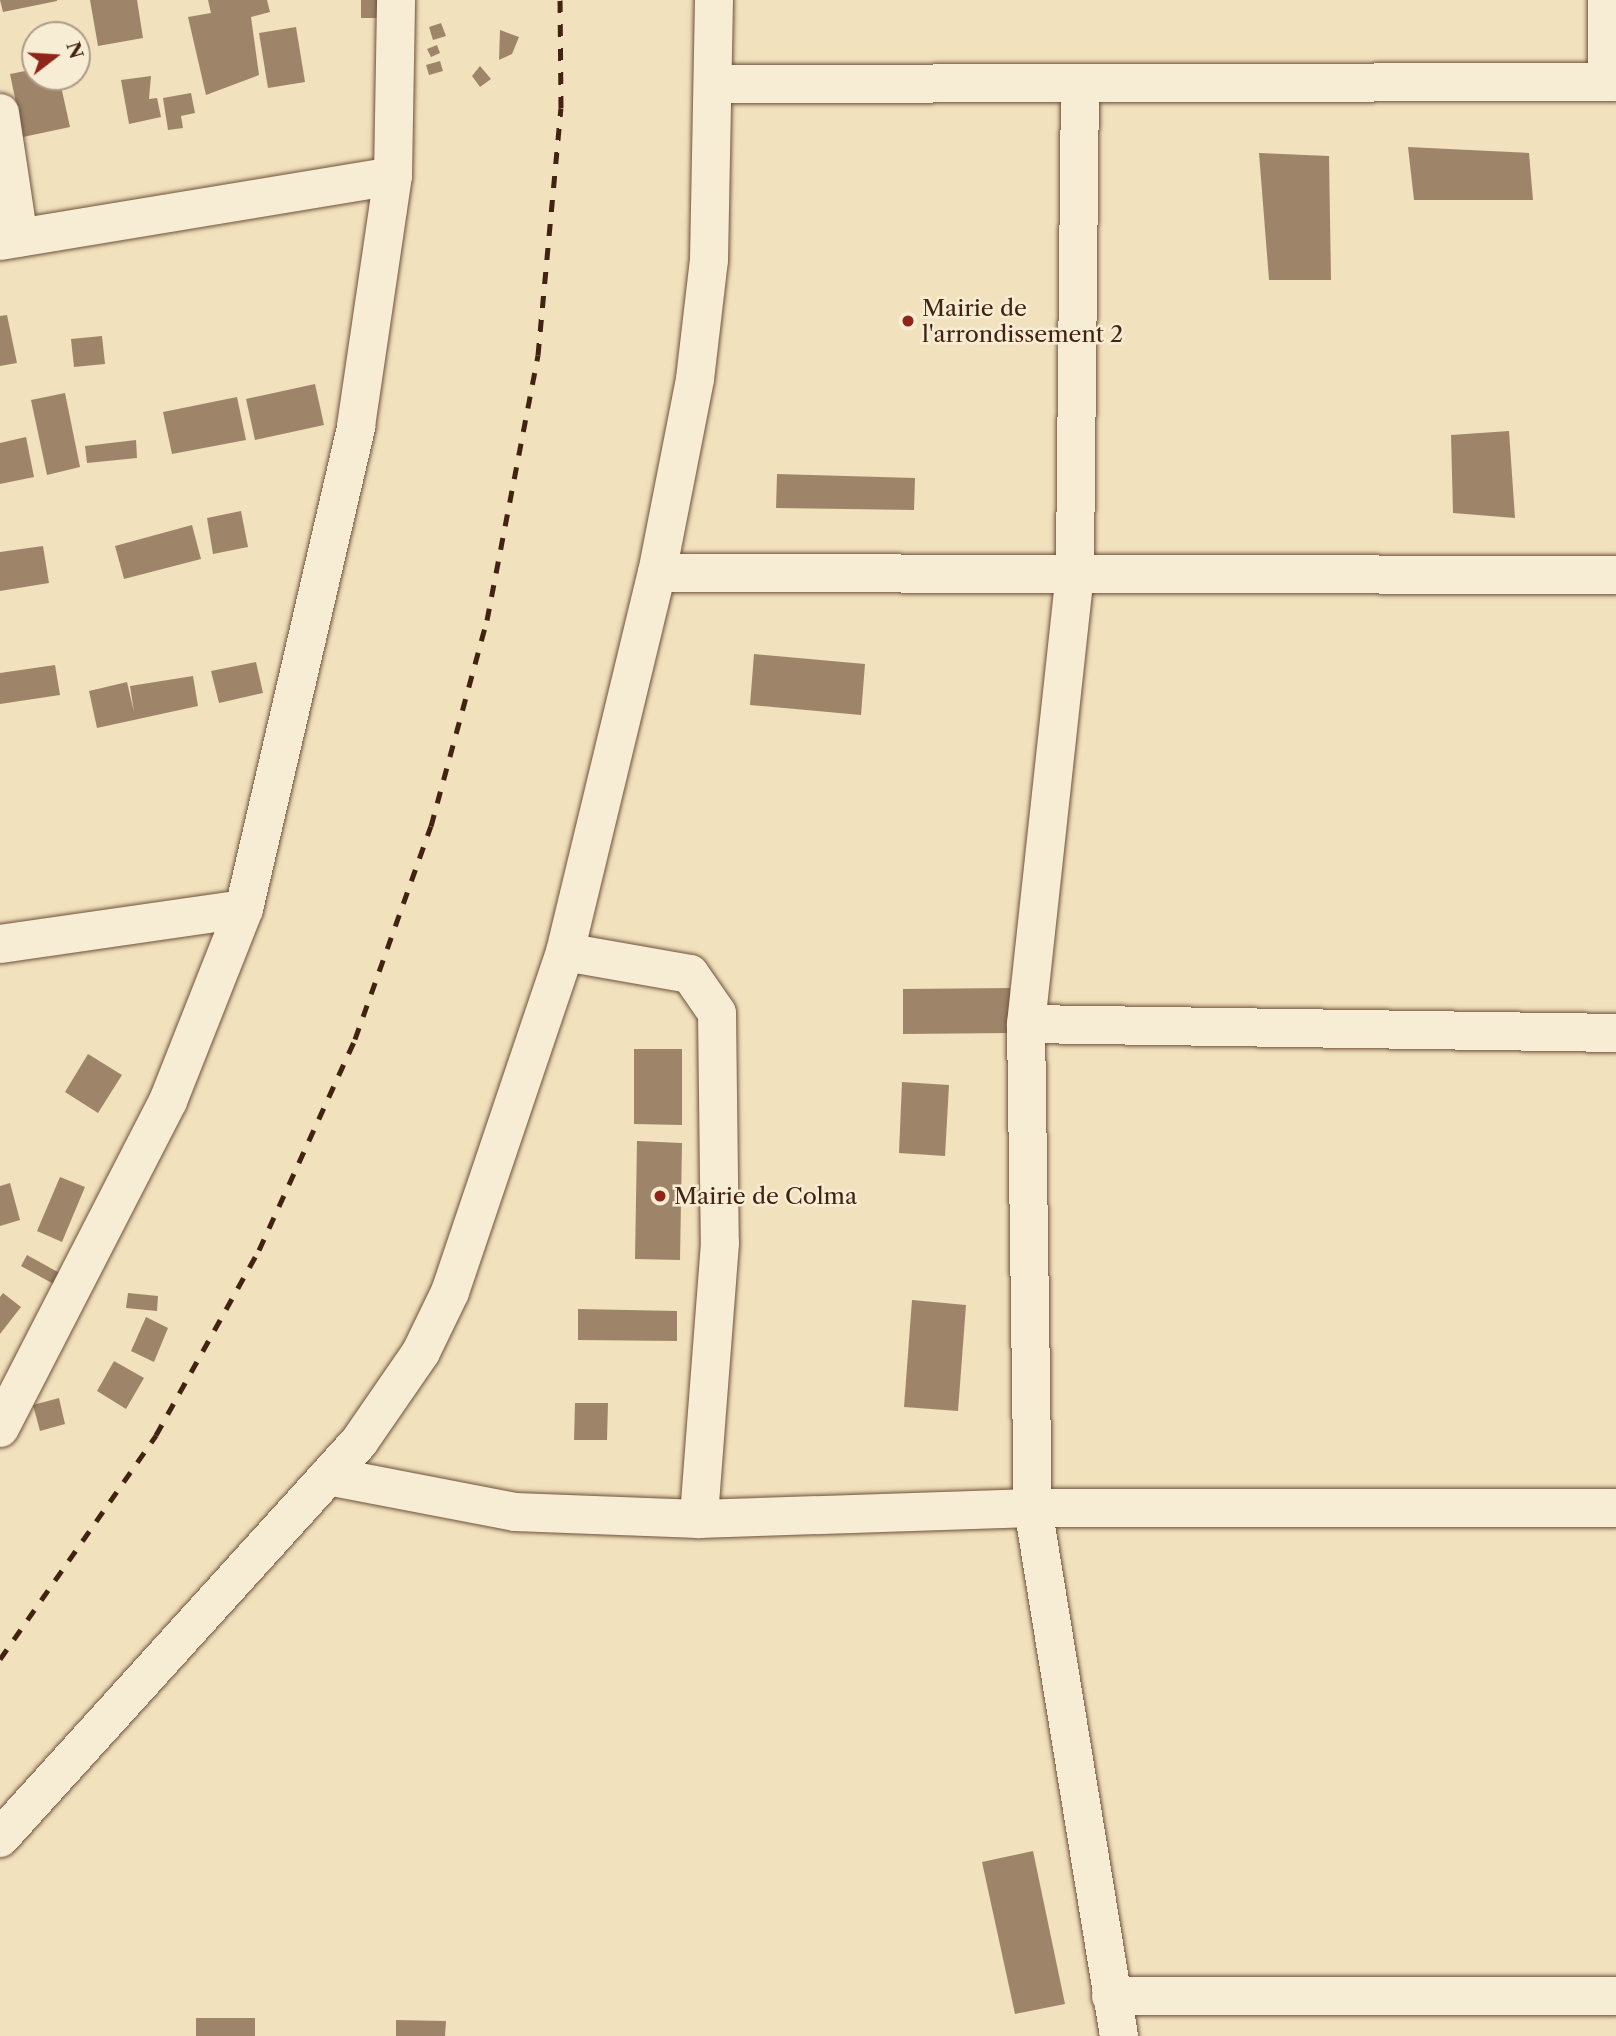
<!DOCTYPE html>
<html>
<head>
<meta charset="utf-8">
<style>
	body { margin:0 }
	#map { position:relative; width:1616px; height:2036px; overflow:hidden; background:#f2e1bd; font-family:"Libre Caslon Text",serif }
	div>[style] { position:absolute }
	.building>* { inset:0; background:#9e856a }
	.roads { filter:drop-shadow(0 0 2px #6e523b) drop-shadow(0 0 2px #6e523b) }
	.minor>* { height:38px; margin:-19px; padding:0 19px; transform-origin:19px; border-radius:19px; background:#f7ecd4 }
	.rail>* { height:5px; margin-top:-2.5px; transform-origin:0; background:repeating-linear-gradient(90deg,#422210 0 12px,transparent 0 24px) }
	.dots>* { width:19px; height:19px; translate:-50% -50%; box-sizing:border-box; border:4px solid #f7ecd4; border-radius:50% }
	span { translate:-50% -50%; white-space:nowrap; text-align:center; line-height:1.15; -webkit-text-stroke:5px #f7ecd4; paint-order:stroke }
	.poi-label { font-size:23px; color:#422210 }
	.left { translate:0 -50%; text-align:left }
	.north { position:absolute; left:21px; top:21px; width:70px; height:70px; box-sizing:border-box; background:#f7ecd4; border:2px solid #af9b86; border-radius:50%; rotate:73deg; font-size:19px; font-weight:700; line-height:28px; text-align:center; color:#422210 }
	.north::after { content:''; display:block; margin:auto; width:24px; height:32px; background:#8f2418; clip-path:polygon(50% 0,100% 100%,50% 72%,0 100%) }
</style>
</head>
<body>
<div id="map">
	<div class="building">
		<i style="clip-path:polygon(0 0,57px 0,57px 1px,3px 12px)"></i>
		<i style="clip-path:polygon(90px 0,137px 0,143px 38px,98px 46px)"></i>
		<i style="clip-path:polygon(208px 0,267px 0,270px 12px,251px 17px,259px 75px,206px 95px,188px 17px,211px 13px)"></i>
		<i style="clip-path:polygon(361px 0,381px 0,381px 18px,361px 18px)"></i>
		<i style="clip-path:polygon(441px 23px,446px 36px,433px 40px,429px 27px)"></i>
		<i style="clip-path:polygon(296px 27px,305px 82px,268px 88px,259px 33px)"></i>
		<i style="clip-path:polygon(500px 30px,519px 37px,512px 54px,499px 60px)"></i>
		<i style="clip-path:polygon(437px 45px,440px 53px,431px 57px,427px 49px)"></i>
		<i style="clip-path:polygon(440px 61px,443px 71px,429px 75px,426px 65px)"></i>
		<i style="clip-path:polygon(480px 66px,491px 79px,480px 87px,472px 76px)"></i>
		<i style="clip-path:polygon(35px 69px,35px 77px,59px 77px,70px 127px,23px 137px,10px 74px)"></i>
		<i style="clip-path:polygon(151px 76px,149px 99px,157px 98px,161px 117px,129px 124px,121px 80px)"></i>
		<i style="clip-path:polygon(191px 93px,195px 113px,181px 116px,183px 128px,168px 130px,163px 98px)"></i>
		<i style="clip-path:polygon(1408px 147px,1529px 153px,1533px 200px,1414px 200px)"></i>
		<i style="clip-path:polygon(1259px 153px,1329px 156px,1331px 280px,1269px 280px)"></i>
		<i style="clip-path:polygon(7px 315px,17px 363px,0 366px,0 316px)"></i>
		<i style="clip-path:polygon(102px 336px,105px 364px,74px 367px,71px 339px)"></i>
		<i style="clip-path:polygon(315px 384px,324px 425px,255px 440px,246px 399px)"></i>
		<i style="clip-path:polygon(65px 393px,80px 467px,47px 475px,31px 400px)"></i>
		<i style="clip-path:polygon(237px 397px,246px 440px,172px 454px,163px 412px)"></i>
		<i style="clip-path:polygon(1509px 431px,1515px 518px,1453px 513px,1451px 435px)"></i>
		<i style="clip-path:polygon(26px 437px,34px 477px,0 484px,0 443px)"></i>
		<i style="clip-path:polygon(136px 440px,137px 458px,87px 463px,85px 446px)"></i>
		<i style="clip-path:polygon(777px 474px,915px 478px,914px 510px,776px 508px)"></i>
		<i style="clip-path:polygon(241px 511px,248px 547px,213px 554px,207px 518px)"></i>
		<i style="clip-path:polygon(192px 525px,201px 559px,124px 579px,115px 546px)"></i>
		<i style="clip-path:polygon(43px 546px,49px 583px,0 591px,0 552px)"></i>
		<i style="clip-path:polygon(754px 654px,865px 664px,861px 715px,750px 705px)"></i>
		<i style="clip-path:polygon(256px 662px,263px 693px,219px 703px,211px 671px)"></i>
		<i style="clip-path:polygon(55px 665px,60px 695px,0 704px,0 673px)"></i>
		<i style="clip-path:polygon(193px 676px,198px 706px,97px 728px,89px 691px,127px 682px,134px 712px,130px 686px)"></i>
		<i style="clip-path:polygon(1010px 988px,1010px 1033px,903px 1034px,903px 989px)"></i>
		<i style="clip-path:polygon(634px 1049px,682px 1049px,682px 1125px,634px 1124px)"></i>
		<i style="clip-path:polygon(88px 1054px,122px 1075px,98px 1113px,65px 1092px)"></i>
		<i style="clip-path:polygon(902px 1082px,949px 1085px,945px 1156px,899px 1153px)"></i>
		<i style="clip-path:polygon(637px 1141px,682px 1143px,680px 1260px,635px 1259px)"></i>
		<i style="clip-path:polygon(60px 1177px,85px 1187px,62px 1242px,37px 1231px)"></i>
		<i style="clip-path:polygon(10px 1183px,20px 1220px,0 1226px,0 1186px)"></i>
		<i style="clip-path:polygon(27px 1255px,65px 1276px,59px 1287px,21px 1266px)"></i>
		<i style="clip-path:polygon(3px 1293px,21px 1307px,0 1334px,0 1297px)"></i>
		<i style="clip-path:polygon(128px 1293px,158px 1296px,157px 1311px,126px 1308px)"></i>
		<i style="clip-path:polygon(912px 1300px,966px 1305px,958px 1411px,904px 1407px)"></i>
		<i style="clip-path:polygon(578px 1309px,677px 1311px,677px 1341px,578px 1340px)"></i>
		<i style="clip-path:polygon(146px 1317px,168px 1328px,154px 1362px,131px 1351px)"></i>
		<i style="clip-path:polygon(114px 1361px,144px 1378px,126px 1409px,97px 1391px)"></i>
		<i style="clip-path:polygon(59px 1398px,65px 1424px,40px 1431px,33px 1405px)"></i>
		<i style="clip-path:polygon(575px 1403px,608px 1403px,607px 1440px,574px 1440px)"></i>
		<i style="clip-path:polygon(1033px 1851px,1065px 2004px,1015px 2014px,982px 1862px)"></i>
		<i style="clip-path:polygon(196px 2018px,255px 2018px,255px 2036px,196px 2036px)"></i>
		<i style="clip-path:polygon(396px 2020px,446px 2021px,445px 2036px,396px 2036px)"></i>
	</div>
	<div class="roads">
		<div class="minor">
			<i style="left:1607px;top:82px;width:82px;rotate:-90deg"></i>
			<i style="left:717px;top:84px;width:899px;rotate:-0.13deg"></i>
			<i style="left:1080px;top:84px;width:489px;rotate:90.6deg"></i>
			<i style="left:1075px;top:573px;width:454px;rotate:96.2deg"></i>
			<i style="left:1026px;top:1024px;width:484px;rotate:89.2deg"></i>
			<i style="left:1033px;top:1508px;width:535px;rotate:80.75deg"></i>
			<i style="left:0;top:113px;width:126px;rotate:81.4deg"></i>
			<i style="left:0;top:241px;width:398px;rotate:-9.4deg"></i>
			<i style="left:657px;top:573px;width:959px;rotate:0.12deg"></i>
			<i style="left:0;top:944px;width:246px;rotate:-8.2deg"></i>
			<i style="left:565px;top:952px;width:127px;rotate:10deg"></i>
			<i style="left:690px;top:974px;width:47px;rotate:55.3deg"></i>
			<i style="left:717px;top:1013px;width:230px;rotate:89.3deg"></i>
			<i style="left:720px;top:1243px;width:277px;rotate:94.4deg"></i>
			<i style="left:1026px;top:1024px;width:590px;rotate:0.87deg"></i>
			<i style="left:0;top:1428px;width:368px;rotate:-62.8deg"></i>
			<i style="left:168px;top:1101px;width:206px;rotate:-68.4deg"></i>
			<i style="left:244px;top:909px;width:496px;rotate:-76.9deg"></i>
			<i style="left:356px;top:426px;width:253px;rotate:-81.6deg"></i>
			<i style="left:393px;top:176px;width:176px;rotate:-89deg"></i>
			<i style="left:328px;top:1476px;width:190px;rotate:10.9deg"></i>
			<i style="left:515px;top:1512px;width:184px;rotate:2.2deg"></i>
			<i style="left:699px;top:1519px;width:334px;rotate:-1.9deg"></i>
			<i style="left:1033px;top:1508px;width:583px"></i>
			<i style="left:0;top:1838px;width:535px;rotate:-47.81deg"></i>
			<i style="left:359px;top:1442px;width:109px;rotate:-55.4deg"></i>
			<i style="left:421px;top:1352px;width:67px;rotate:-64.2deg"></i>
			<i style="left:450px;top:1292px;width:359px;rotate:-71.3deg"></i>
			<i style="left:565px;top:952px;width:390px;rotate:-76.4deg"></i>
			<i style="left:657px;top:573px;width:198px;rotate:-78.9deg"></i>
			<i style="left:695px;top:379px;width:120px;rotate:-83.3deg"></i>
			<i style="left:709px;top:260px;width:260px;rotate:-88.9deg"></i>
			<i style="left:1111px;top:1996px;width:505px"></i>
		</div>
	</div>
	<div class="rail">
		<i style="left:0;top:1659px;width:273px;rotate:-55.1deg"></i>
		<i style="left:156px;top:1435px;width:212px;rotate:-60.9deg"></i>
		<i style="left:259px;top:1250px;width:232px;rotate:-65.5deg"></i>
		<i style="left:355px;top:1039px;width:226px;rotate:-70.4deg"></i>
		<i style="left:431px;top:826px;width:213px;rotate:-74.8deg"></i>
		<i style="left:487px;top:620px;width:270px;rotate:-79.1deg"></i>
		<i style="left:538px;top:355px;width:248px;rotate:-84.7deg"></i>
		<i style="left:561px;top:108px;width:108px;rotate:-90.5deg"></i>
	</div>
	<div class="dots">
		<i style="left:908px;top:321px;background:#8f2418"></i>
		<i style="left:660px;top:1196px;background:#8f2418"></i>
	</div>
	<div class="poi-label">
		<span class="left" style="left:922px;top:321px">Mairie de<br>l'arrondissement 2</span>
		<span class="left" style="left:674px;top:1196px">Mairie de Colma</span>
	</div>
	<div class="north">N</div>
</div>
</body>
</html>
